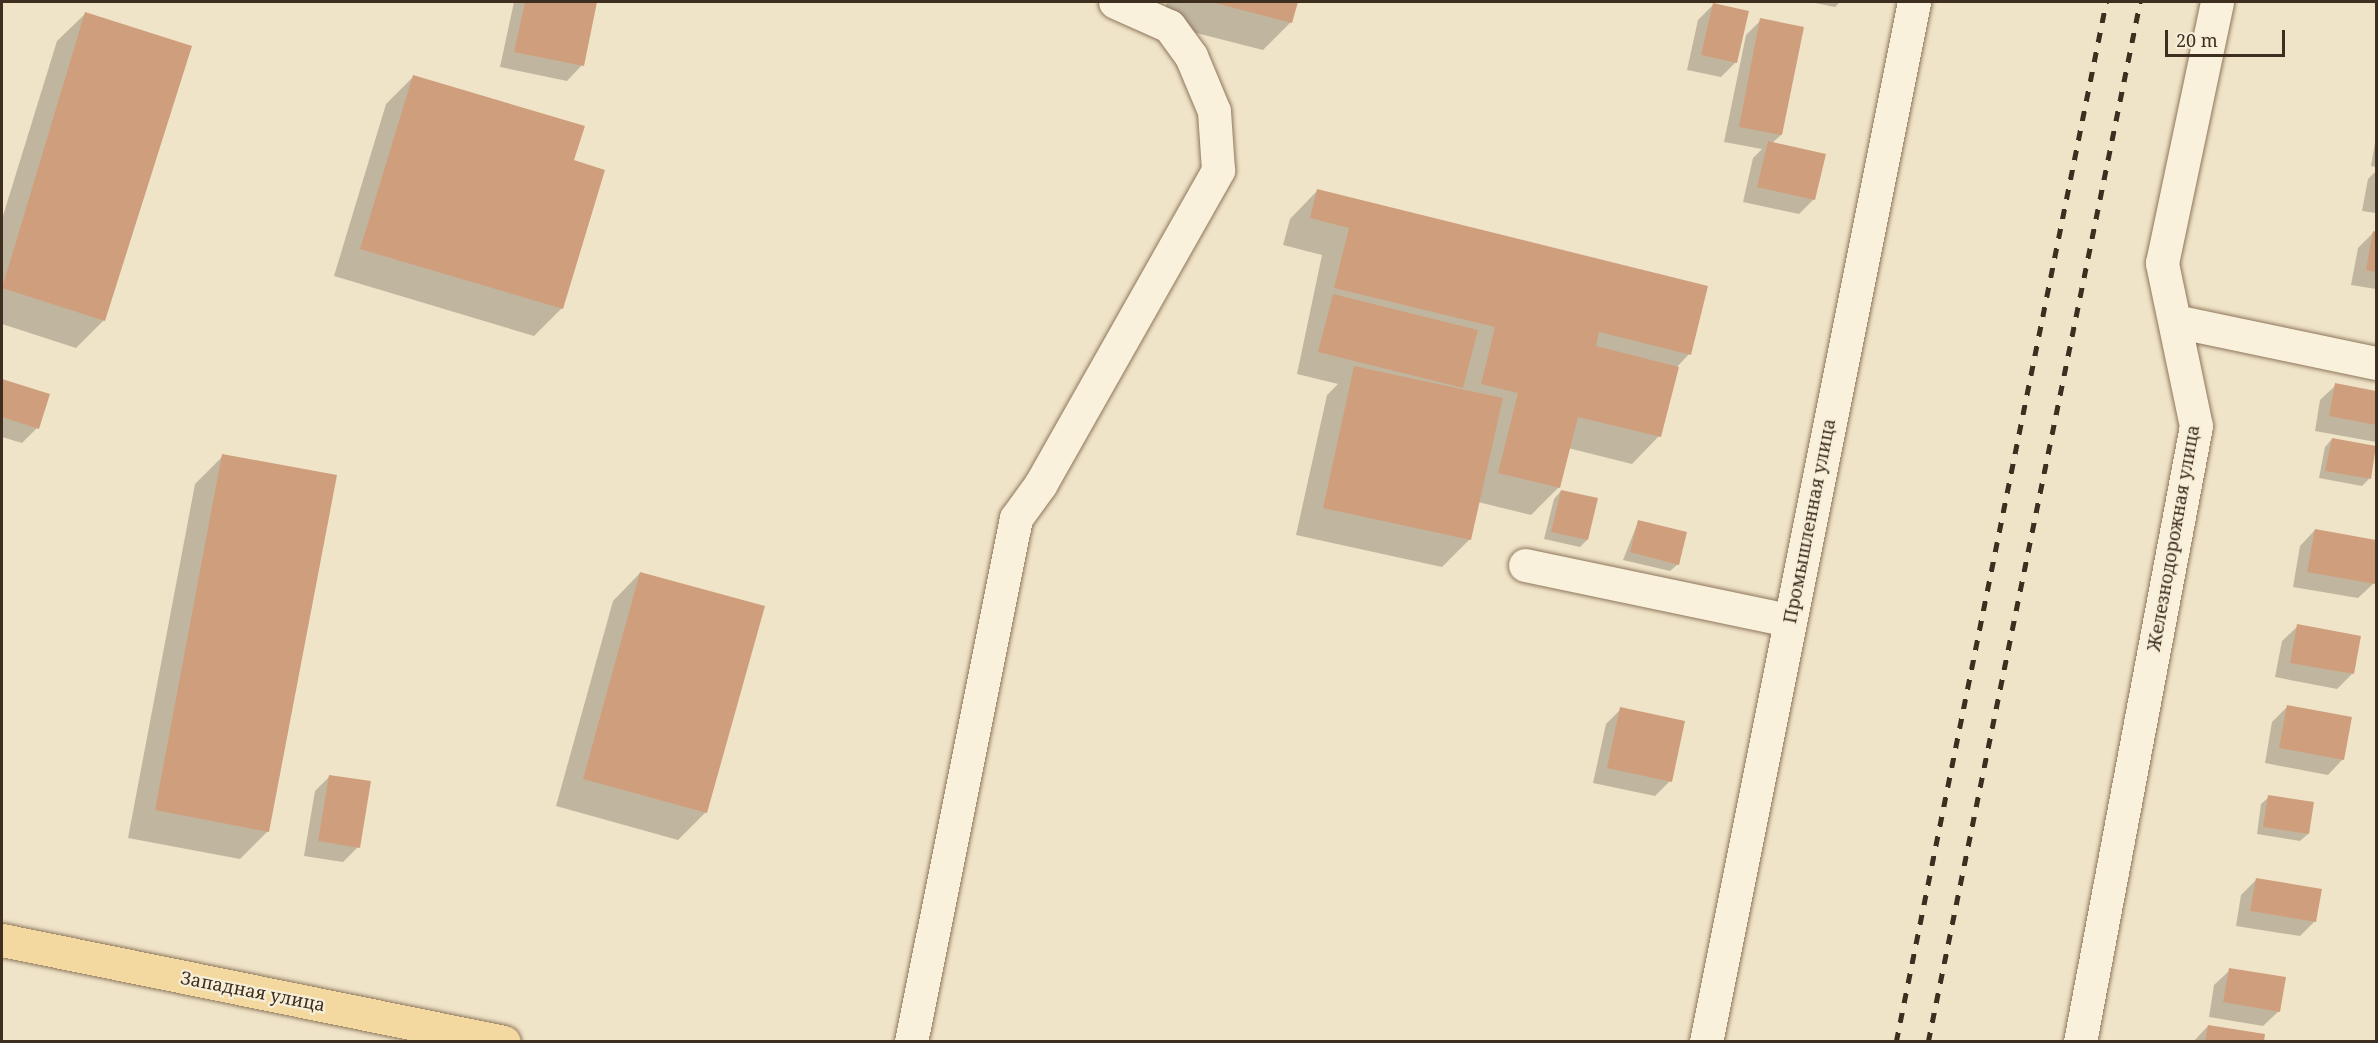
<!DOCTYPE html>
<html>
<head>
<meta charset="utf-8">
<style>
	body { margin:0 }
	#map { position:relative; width:2378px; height:1043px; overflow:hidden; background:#f0e4c8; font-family:"Noto Serif",serif }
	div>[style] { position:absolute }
	.shadow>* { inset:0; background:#0003 }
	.building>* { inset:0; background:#cf9f7d }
	.roads { filter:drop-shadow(0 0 2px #8d765c) drop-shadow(0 0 2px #8d765c) }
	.minor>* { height:33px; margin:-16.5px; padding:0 16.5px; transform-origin:16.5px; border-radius:16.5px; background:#faf1dc }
	.major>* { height:33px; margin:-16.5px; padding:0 16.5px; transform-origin:16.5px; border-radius:16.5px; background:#f3d9a0 }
	.rail>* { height:4.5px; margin-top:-2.25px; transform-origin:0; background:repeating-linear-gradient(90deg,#3d2e20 0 10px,transparent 0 20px) }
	span { translate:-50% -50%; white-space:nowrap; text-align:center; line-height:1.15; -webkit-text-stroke:4.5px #f7eed8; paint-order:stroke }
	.street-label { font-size:18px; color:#3d2e20 }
	.frame { position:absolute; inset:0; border:3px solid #3d2e20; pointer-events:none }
	.scale { position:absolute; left:2165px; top:30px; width:120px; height:27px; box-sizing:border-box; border:3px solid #3d2e20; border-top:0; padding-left:8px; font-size:18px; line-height:21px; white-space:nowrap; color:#3d2e20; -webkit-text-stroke:4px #f7eed8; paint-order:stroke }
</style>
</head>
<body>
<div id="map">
	<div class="shadow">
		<i style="clip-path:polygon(514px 2px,596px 2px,582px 65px,567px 81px,500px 67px)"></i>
		<i style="clip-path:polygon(1167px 2px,1296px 2px,1291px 22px,1263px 50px,1161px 24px)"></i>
		<i style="clip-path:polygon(1810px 2px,1840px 2px,1835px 7px)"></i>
		<i style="clip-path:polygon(1713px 5px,1736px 62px,1721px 77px,1687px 70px,1698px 20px)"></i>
		<i style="clip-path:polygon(85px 14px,104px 320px,76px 348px,2px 324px,2px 219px,57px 41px)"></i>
		<i style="clip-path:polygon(1761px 20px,1781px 135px,1772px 143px,1814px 199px,1799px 214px,1743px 202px,1753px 158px,1762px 149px,1724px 142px,1746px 35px)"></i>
		<i style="clip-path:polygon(414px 76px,572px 161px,603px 171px,561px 309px,534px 336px,334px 276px,386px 104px)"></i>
		<i style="clip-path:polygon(2376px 137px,2376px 167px,2371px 166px)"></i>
		<i style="clip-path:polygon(2376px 171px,2376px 213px,2362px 211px,2368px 179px)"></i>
		<i style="clip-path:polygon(1317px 191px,1689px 354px,1677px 367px,1659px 436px,1632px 464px,1568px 448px,1559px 487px,1531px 515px,1478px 502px,1470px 539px,1442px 567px,1296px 535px,1327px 395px,1338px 384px,1297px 374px,1322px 255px,1283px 245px,1290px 219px)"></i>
		<i style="clip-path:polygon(2373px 233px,2376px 233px,2376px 289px,2351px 285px,2358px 248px)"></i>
		<i style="clip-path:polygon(2px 381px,48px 395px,37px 428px,22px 443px,2px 437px)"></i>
		<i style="clip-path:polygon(2336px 385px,2376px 392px,2376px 442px,2315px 431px,2320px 400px)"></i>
		<i style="clip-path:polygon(2332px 439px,2369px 479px,2362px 486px,2319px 478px,2325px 447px)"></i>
		<i style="clip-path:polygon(223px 456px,268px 831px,240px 859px,128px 838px,195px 484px)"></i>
		<i style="clip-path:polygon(1561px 491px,1587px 540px,1580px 547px,1544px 539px,1554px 499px)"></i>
		<i style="clip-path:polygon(1638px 522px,1678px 564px,1670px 571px,1623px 560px)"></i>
		<i style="clip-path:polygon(2315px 530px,2376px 542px,2374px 583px,2358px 598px,2293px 587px,2300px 546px)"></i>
		<i style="clip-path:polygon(640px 573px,706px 812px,678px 840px,556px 806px,613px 601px)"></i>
		<i style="clip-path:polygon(2298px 626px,2352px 674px,2337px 689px,2275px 677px,2282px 641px)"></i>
		<i style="clip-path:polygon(2287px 707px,2343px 759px,2328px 775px,2265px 763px,2272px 722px)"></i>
		<i style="clip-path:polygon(1621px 709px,1670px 781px,1655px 796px,1593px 783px,1606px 724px)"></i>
		<i style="clip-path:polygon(330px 776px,358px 847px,343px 862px,304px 856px,315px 791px)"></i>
		<i style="clip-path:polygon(2269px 797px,2308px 834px,2300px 841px,2257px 834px,2261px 804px)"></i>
		<i style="clip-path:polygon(2256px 880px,2315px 921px,2300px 936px,2236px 926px,2241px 895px)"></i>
		<i style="clip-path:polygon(2230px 970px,2279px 1011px,2263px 1026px,2209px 1017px,2214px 985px)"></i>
		<i style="clip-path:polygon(2208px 1026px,2262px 1042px,2193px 1042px)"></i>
	</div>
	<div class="building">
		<i style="clip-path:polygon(525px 2px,597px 2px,584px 66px,514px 52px)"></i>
		<i style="clip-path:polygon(1211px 2px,1298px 2px,1292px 23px)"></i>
		<i style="clip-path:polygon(1713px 3px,1749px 11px,1737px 63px,1701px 55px)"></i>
		<i style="clip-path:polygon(85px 12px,192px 46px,105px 321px,2px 288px)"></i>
		<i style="clip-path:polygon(1760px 18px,1804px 27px,1782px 135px,1739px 127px)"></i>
		<i style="clip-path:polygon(413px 75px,585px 126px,574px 160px,605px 170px,563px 309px,360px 249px)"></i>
		<i style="clip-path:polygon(1768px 141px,1826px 154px,1815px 200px,1757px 187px)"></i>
		<i style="clip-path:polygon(1317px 189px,1708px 286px,1691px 355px,1599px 332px,1596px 346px,1679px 367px,1661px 437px,1578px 417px,1560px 488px,1498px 473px,1518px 393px,1481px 384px,1495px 327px,1334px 288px,1349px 228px,1310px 218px)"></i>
		<i style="clip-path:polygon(2373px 231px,2376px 232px,2376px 272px,2366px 270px)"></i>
		<i style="clip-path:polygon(1333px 294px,1478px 330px,1463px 388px,1318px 352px)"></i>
		<i style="clip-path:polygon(1354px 366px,1503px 398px,1471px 540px,1323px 508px)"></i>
		<i style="clip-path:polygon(2px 379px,50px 394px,39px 429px,2px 417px)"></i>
		<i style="clip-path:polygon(2335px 383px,2376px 391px,2376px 425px,2329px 416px)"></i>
		<i style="clip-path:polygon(2332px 438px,2376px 446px,2371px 479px,2325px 471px)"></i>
		<i style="clip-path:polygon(222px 454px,337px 475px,269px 832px,155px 810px)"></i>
		<i style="clip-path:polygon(1561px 490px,1598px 498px,1588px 540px,1551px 532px)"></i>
		<i style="clip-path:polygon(1638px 520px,1687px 532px,1679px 565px,1630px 552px)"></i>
		<i style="clip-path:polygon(2315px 529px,2376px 540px,2375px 584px,2307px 572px)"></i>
		<i style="clip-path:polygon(640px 572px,765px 606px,707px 813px,583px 779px)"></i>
		<i style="clip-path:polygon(2297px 624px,2361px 636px,2354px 674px,2290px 663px)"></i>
		<i style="clip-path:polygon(2287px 705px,2352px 717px,2344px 760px,2279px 748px)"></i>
		<i style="clip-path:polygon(1620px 707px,1685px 721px,1672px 782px,1607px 768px)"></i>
		<i style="clip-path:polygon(329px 775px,371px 781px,360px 848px,318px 841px)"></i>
		<i style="clip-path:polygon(2268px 795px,2314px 802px,2309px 834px,2263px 827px)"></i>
		<i style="clip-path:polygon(2256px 878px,2322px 889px,2316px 922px,2250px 911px)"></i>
		<i style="clip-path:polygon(2229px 968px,2286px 977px,2280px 1012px,2223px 1002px)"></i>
		<i style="clip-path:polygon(2208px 1025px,2265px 1034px,2264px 1042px,2205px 1042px)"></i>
	</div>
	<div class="roads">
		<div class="minor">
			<i style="left:2175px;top:321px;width:205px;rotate:11.8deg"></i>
			<i style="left:1525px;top:565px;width:270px;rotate:11.8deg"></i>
			<i style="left:911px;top:1042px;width:534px;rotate:-78.67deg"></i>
			<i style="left:1016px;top:518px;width:41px;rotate:-54deg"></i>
			<i style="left:1040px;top:485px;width:362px;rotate:-60.5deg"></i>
			<i style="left:1218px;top:170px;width:59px;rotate:-93.9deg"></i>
			<i style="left:1214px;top:111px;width:60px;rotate:-112.7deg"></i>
			<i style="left:1191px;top:56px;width:37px;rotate:-126deg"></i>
			<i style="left:1169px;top:26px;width:59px;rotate:-156deg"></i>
			<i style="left:1706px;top:1042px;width:1061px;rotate:-78.69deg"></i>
			<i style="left:2080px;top:1042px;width:627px;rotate:-79.34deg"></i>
			<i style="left:2196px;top:426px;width:167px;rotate:-101.8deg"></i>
			<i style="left:2162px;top:263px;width:267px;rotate:-78.1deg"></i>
		</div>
		<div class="major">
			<i style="left:2px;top:940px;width:512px;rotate:11.49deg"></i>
		</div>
	</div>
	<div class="rail">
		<i style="left:1896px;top:1042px;width:1061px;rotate:-78.58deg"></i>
		<i style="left:1928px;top:1042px;width:1061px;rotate:-78.48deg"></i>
	</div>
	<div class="street-label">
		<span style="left:1809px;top:521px;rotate:-79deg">Промышленная улица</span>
		<span style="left:2173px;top:538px;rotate:-80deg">Железнодорожная улица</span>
		<span style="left:253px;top:991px;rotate:11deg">Западная улица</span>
	</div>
	<div class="frame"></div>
	<div class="scale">20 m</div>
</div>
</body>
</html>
